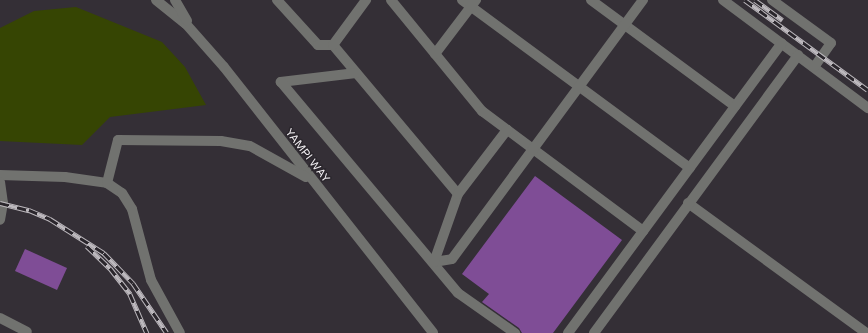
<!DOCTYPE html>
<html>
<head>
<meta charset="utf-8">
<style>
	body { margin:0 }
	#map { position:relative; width:868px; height:333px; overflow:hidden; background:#342f36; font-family:"Varela Round",sans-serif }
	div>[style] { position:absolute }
	.green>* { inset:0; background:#364503 }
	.building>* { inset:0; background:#7f4d96 }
	.minor>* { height:10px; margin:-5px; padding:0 5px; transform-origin:5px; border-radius:5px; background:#71726f }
	.rail>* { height:4.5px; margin-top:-2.25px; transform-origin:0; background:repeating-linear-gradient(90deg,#2a262c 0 9px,#bdb9be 0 18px); box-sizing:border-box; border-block:1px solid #bdb9be }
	span { translate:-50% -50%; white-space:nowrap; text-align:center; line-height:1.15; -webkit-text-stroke:3px #2a262c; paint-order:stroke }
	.street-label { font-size:11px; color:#f3f0f4 }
</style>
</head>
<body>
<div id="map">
	<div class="green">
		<i style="clip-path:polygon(76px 7px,162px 42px,185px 67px,206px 105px,110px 117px,82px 145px,0 141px,0 28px,34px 11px)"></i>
	</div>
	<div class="building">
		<i style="clip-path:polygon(535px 176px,622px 240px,553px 333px,522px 333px,519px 328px,482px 302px,489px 294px,462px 274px)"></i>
		<i style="clip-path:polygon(25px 249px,67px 268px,57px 290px,15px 271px)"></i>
	</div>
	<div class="minor">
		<i style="left:156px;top:0;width:38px;rotate:39deg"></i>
		<i style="left:186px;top:24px;width:57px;rotate:48.5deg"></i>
		<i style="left:224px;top:67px;width:338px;rotate:51.8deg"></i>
		<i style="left:175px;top:0;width:24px;rotate:60deg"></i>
		<i style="left:277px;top:0;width:61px;rotate:47.7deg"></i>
		<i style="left:318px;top:45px;width:15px"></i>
		<i style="left:391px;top:0;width:144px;rotate:50.7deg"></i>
		<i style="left:482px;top:111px;width:201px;rotate:36.7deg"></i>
		<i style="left:462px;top:0;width:283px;rotate:36.4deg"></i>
		<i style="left:591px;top:0;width:179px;rotate:36.4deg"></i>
		<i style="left:723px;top:0;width:181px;rotate:36.7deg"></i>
		<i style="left:772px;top:0;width:73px;rotate:36.1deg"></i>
		<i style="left:831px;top:43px;width:29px;rotate:125deg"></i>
		<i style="left:333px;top:45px;width:194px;rotate:50deg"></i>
		<i style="left:333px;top:45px;width:56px;rotate:-53.7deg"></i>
		<i style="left:435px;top:54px;width:68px;rotate:-52.8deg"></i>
		<i style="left:356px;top:73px;width:76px;rotate:173.2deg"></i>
		<i style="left:281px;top:82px;width:275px;rotate:50deg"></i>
		<i style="left:458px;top:293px;width:70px;rotate:35.1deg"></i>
		<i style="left:0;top:175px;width:65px;rotate:1.8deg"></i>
		<i style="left:65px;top:177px;width:42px;rotate:8.1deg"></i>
		<i style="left:107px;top:183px;width:18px;rotate:34deg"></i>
		<i style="left:122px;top:193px;width:19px;rotate:58deg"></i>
		<i style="left:132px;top:209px;width:73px;rotate:75deg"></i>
		<i style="left:151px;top:280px;width:60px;rotate:61.3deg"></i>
		<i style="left:0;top:182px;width:21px;rotate:82deg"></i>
		<i style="left:3px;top:203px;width:17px;rotate:100deg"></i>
		<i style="left:107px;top:183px;width:44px;rotate:-75.7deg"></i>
		<i style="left:118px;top:140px;width:103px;rotate:0.6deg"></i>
		<i style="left:221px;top:141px;width:29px;rotate:10deg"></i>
		<i style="left:250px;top:146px;width:64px;rotate:29deg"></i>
		<i style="left:688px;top:203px;width:220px;rotate:36.1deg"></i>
		<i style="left:434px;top:262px;width:18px;rotate:-9deg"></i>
		<i style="left:452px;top:259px;width:322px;rotate:-53.6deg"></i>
		<i style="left:434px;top:262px;width:72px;rotate:-70.6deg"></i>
		<i style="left:458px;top:194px;width:81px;rotate:-52.6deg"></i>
		<i style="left:0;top:318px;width:30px;rotate:27deg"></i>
		<i style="left:568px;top:333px;width:360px;rotate:-53.6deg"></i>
		<i style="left:594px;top:333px;width:345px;rotate:-53.7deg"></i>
	</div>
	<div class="rail">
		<i style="left:745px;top:0;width:152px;rotate:36.2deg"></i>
		<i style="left:755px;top:0;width:34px;rotate:36deg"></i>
		<i style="left:0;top:203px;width:30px;rotate:14deg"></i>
		<i style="left:29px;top:210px;width:23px;rotate:23deg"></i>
		<i style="left:50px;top:219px;width:64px;rotate:32.2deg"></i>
		<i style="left:104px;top:253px;width:42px;rotate:46deg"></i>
		<i style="left:133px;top:283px;width:60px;rotate:55.8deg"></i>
		<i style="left:87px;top:246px;width:32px;rotate:44deg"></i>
		<i style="left:110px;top:268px;width:33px;rotate:52deg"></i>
		<i style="left:130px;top:294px;width:43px;rotate:66.4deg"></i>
	</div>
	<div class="street-label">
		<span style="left:307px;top:156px;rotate:52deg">YAMPI WAY</span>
	</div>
</div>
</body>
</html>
